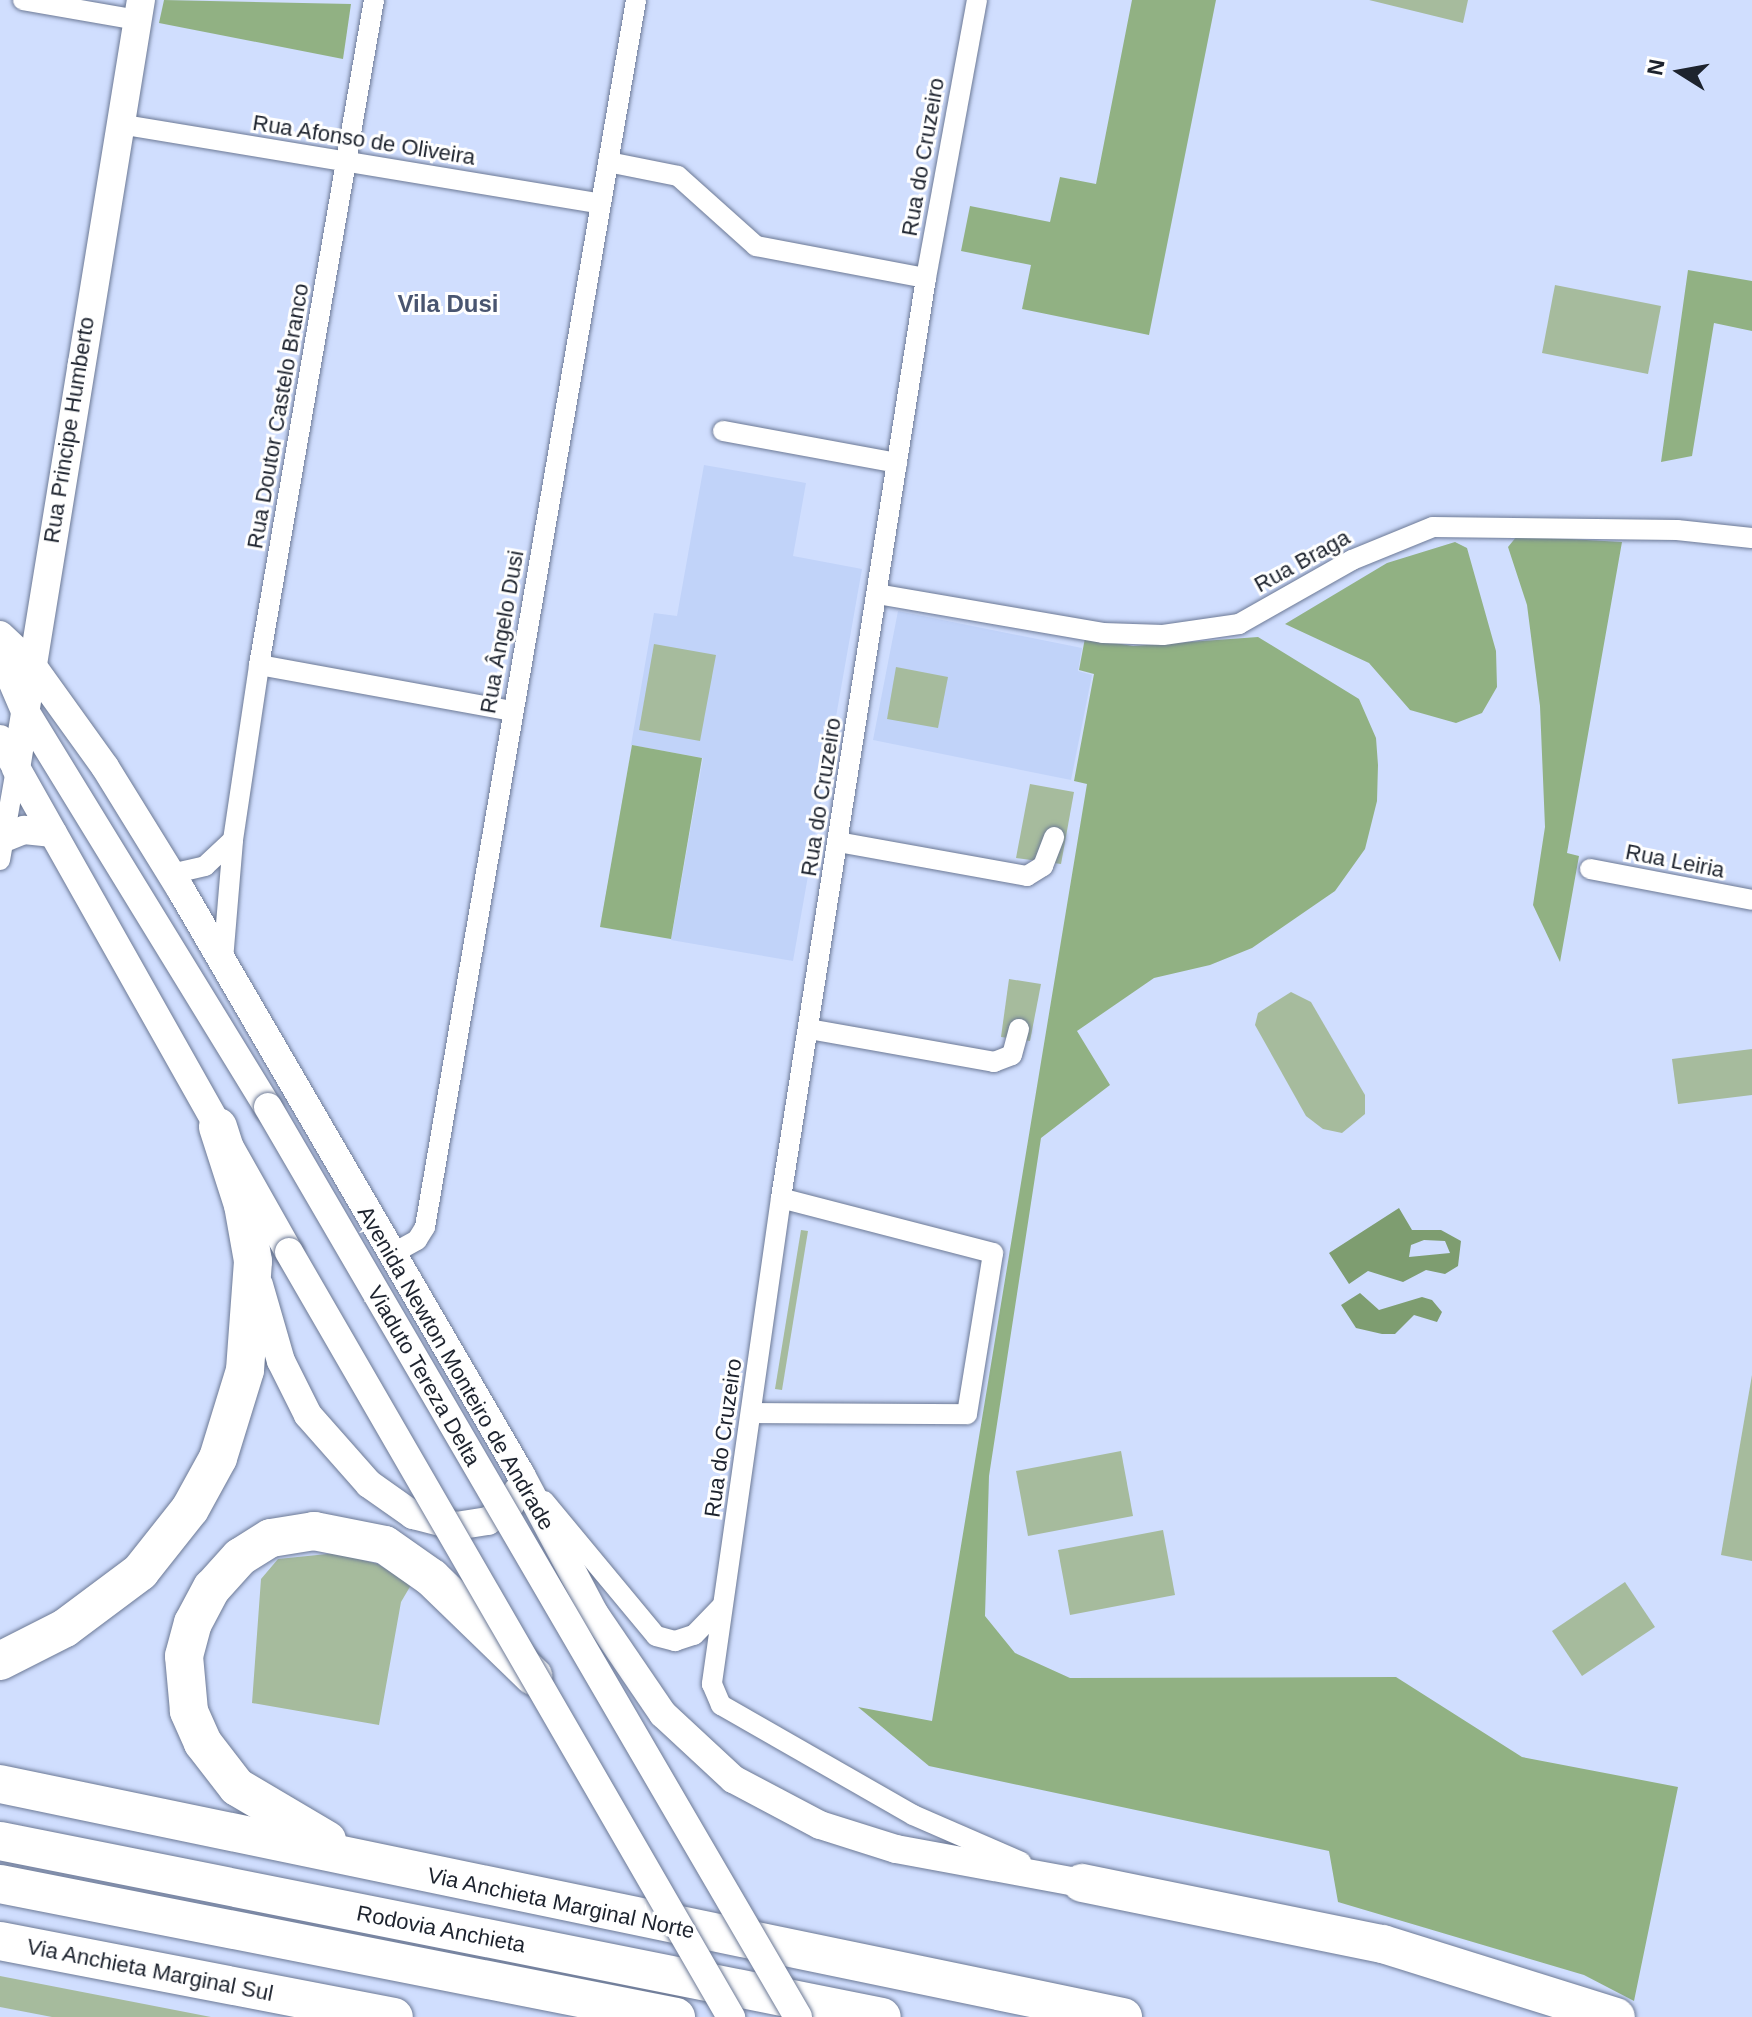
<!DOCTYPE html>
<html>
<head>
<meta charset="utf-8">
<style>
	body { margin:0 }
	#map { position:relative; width:1752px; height:2017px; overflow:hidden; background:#d0defe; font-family:Helvetica,sans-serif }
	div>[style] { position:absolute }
	.built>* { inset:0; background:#c1d3f9 }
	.green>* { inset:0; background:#a6bb9d }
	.forest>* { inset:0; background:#91b183 }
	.water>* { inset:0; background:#7e9d70 }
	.roads { filter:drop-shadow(0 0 2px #6c7995) drop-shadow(0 0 2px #6c7995) }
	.street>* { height:20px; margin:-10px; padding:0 10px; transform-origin:10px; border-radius:10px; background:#fff }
	.secondary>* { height:28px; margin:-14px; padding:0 14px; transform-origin:14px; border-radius:14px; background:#fff }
	.highway>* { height:38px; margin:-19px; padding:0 19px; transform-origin:19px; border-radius:19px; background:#fff }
	.bridges { filter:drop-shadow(0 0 2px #6c7995) drop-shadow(0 0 2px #6c7995) }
	.secondary-bridge>* { height:28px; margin:-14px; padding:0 14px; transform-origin:14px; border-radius:14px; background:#fff }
	span { translate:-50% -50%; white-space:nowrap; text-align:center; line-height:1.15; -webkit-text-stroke:6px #fff; paint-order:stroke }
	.street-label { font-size:22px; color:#1d232e }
	.neighbourhood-label { font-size:24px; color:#495570; font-weight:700 }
	.north { position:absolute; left:1640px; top:32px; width:80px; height:80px; -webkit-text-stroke:6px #fff; paint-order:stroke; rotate:281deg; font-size:22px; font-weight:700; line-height:32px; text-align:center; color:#1d232e }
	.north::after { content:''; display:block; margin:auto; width:28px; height:36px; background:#1d232e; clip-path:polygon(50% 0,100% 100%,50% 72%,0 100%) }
</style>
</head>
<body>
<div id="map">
	<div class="built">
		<i style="clip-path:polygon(704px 465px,806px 483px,793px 556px,862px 569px,793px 961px,671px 940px,703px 758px,631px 745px,654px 613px,677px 616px)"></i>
		<i style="clip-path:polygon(898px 611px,1082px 648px,1078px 671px,1092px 675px,1071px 780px,873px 740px)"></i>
	</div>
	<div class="green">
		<i style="clip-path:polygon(1369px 0,1468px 0,1463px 23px)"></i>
		<i style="clip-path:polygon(1555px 285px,1661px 306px,1648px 374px,1542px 353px)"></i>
		<i style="clip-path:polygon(654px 644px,716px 655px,700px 741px,639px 730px)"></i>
		<i style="clip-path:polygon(896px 667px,948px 677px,938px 728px,887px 719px)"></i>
		<i style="clip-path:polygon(1030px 784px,1074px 792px,1061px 864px,1016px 858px)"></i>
		<i style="clip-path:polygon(1009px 979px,1041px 984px,1030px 1041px,1001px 1037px)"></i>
		<i style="clip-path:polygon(1291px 992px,1311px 1002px,1365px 1095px,1365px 1114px,1342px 1133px,1323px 1129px,1306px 1116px,1255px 1025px,1258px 1013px)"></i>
		<i style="clip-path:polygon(1752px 1049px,1752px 1095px,1678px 1104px,1672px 1059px)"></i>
		<i style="clip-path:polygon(801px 1230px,808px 1231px,782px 1390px,775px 1389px)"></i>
		<i style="clip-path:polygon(1752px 1375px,1752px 1561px,1721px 1555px)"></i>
		<i style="clip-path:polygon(1121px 1451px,1133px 1516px,1028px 1536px,1016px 1471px)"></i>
		<i style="clip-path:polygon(1163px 1530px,1175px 1595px,1070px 1615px,1058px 1550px)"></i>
		<i style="clip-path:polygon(337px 1553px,378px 1564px,411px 1585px,401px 1602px,379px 1725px,252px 1703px,261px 1579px,278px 1559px)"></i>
		<i style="clip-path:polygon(1625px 1582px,1655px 1627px,1582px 1676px,1552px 1631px)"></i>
		<i style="clip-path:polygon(0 1976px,211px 2017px,52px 2017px,0 2007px)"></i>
	</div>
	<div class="forest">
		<i style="clip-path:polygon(164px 0,351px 4px,343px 59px,159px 23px)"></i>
		<i style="clip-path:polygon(1132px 0,1216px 0,1149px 335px,1022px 309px,1031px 265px,961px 251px,970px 206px,1050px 222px,1060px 177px,1096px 184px)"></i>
		<i style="clip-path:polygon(1688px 270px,1752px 281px,1752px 331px,1714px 323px,1692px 456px,1661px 462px)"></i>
		<i style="clip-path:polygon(1517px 536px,1622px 542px,1567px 853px,1579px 856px,1560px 962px,1533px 905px,1545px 827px,1540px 706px,1527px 605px,1508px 547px)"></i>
		<i style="clip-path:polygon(1455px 542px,1467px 548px,1496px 651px,1497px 687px,1482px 713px,1456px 723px,1410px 710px,1369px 663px,1285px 624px,1387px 563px)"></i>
		<i style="clip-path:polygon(1258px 637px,1359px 699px,1376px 738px,1378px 765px,1377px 801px,1365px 849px,1335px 891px,1252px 948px,1210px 965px,1154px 978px,1077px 1031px,1110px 1085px,1041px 1138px,989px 1476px,985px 1616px,1015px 1653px,1070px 1678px,1396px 1677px,1522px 1757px,1678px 1787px,1634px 2001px,1584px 1975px,1338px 1902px,1329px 1851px,929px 1766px,858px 1707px,932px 1721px,1087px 784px,1074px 781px,1094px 674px,1079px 670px,1085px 638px,1133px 646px)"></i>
		<i style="clip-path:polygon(632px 745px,702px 758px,671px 939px,600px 927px)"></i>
	</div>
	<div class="water">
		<i style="clip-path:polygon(evenodd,1399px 1208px,1412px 1230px,1441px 1230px,1461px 1241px,1458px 1266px,1445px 1274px,1426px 1270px,1403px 1282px,1368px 1271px,1349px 1284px,1329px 1253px,1399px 1208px,1424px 1240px,1445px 1241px,1450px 1253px,1409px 1257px,1411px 1245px,1424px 1240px)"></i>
		<i style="clip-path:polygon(1360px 1293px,1379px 1310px,1422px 1297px,1432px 1300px,1442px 1312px,1437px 1322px,1414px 1315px,1395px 1334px,1382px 1334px,1356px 1328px,1341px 1305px)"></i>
	</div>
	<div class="roads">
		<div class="street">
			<i style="left:23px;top:0;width:117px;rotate:9.9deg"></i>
			<i style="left:977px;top:0;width:283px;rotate:100.4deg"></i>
			<i style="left:926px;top:278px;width:931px;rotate:98.96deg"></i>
			<i style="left:781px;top:1198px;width:491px;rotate:98.1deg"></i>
			<i style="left:712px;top:1684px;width:23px;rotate:67deg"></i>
			<i style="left:721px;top:1705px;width:221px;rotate:29.8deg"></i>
			<i style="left:913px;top:1815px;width:118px;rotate:23.5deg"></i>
			<i style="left:119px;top:124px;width:488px;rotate:9.4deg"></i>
			<i style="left:608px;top:162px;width:71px;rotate:11.3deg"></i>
			<i style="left:678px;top:176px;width:105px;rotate:41.9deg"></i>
			<i style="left:756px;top:246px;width:173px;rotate:10.7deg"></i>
			<i style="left:723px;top:431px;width:177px;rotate:10.4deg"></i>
			<i style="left:877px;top:594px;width:229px;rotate:9.8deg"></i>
			<i style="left:1103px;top:633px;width:60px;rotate:1.9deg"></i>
			<i style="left:1163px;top:635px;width:77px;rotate:-8.2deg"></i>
			<i style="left:1239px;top:624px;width:130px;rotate:-29.5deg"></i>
			<i style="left:1352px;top:560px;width:87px;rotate:-22.2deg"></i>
			<i style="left:1433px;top:527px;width:244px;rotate:0.7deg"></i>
			<i style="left:1677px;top:530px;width:75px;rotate:6.1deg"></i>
			<i style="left:259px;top:665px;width:257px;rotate:10.3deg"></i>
			<i style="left:838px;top:842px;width:192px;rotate:10.2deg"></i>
			<i style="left:1027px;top:876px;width:19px;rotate:-32deg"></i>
			<i style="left:1043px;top:866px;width:31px;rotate:-69deg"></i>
			<i style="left:0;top:860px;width:92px;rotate:-80deg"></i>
			<i style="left:1590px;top:869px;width:165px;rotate:10.8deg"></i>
			<i style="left:171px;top:874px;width:35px;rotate:-13deg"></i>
			<i style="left:205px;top:866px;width:38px;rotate:-43deg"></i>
			<i style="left:223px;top:960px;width:120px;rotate:-85.2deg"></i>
			<i style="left:233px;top:840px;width:177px;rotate:-81.5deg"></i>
			<i style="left:259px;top:665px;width:675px;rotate:-80.19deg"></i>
			<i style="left:809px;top:1029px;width:188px;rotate:10.1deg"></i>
			<i style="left:994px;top:1062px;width:19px;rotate:-21deg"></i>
			<i style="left:1012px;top:1055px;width:27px;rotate:-75deg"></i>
			<i style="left:390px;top:1255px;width:31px;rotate:-29deg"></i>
			<i style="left:417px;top:1240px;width:15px;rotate:-58deg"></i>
			<i style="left:425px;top:1227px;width:1245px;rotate:-80.24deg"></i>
			<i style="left:751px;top:1413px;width:216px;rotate:0.3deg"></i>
			<i style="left:967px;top:1414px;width:163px;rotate:-80.8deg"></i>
			<i style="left:993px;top:1253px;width:219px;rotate:-165.5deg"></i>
			<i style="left:544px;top:1501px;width:175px;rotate:50.3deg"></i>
			<i style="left:656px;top:1636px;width:20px;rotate:15deg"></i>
			<i style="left:675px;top:1641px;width:20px;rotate:-18deg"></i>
			<i style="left:694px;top:1635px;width:39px;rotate:-46deg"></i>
		</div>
		<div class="secondary">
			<i style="left:0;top:635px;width:42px;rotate:43.1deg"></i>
			<i style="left:31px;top:664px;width:127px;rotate:54.3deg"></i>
			<i style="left:105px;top:767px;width:145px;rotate:58.3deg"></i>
			<i style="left:181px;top:890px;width:677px;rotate:59.83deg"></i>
			<i style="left:521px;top:1475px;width:156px;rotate:62.1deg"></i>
			<i style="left:594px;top:1613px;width:122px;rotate:55.7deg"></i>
			<i style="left:663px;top:1714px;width:96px;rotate:42.9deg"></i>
			<i style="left:733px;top:1779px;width:98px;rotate:27.9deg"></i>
			<i style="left:820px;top:1825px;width:80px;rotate:17.5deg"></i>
			<i style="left:896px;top:1849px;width:189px;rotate:10.4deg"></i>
			<i style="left:0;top:653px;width:63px;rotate:66.7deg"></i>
			<i style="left:25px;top:711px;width:465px;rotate:58.5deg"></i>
			<i style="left:0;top:739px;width:589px;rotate:60.61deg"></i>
			<i style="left:16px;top:769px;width:779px;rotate:-80.77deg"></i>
			<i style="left:4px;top:838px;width:22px;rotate:-22deg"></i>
			<i style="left:24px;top:830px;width:29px;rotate:6deg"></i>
			<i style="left:259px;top:1285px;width:79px;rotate:73.9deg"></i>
			<i style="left:281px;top:1361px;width:60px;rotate:63.4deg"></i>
			<i style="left:308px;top:1415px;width:92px;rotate:48.5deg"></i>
			<i style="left:369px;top:1484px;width:54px;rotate:35.2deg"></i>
			<i style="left:413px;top:1515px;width:44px;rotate:14.3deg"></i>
			<i style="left:456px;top:1526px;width:32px;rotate:-9deg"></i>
			<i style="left:488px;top:1521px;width:27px;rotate:-36deg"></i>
			<i style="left:510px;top:1505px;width:15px;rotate:-62deg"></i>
		</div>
		<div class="highway">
			<i style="left:0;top:1661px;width:73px;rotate:-26.9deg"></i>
			<i style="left:65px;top:1628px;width:94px;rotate:-36.7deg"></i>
			<i style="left:140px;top:1572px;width:80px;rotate:-51.6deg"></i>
			<i style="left:190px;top:1509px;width:58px;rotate:-61.2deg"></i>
			<i style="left:218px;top:1458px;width:92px;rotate:-72.9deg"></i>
			<i style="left:245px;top:1370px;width:109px;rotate:-85.8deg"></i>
			<i style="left:253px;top:1261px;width:57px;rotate:-100.1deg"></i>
			<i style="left:243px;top:1205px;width:82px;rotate:-107.8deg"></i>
			<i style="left:0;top:1784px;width:1147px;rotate:11.72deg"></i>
			<i style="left:327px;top:1840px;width:104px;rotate:-149.5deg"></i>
			<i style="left:237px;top:1787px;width:56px;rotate:-127.7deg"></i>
			<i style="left:203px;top:1743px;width:35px;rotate:-114deg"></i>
			<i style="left:189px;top:1711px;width:55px;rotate:-95.2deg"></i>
			<i style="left:184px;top:1656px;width:34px;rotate:-75deg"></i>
			<i style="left:193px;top:1623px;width:40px;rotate:-62deg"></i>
			<i style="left:212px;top:1588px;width:42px;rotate:-47.9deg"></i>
			<i style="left:240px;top:1557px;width:36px;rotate:-32deg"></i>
			<i style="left:271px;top:1538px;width:44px;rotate:-9.2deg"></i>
			<i style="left:314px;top:1531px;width:72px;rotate:11.2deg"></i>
			<i style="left:385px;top:1545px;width:57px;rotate:35.1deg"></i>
			<i style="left:432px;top:1578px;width:141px;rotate:44.1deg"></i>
			<i style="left:0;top:1841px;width:899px;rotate:11.28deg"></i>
			<i style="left:1082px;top:1883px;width:307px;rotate:11.5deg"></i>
			<i style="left:1383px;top:1944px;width:244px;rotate:17.4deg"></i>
			<i style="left:0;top:1884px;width:689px;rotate:11.13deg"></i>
			<i style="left:0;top:1941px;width:401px;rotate:10.9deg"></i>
		</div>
	</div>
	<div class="bridges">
		<div class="secondary-bridge">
			<i style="left:268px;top:1107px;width:1053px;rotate:59.78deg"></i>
			<i style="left:289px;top:1252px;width:884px;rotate:59.98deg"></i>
		</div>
	</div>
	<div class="street-label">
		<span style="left:364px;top:140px;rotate:9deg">Rua Afonso de Oliveira</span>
		<span style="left:923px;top:157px;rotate:-80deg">Rua do Cruzeiro</span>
		<span style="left:278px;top:416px;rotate:-80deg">Rua Doutor Castelo Branco</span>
		<span style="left:69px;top:430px;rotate:-81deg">Rua Principe Humberto</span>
		<span style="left:1302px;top:561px;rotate:-29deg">Rua Braga</span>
		<span style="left:502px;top:632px;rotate:-80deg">Rua Ângelo Dusi</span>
		<span style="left:821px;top:797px;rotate:-81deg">Rua do Cruzeiro</span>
		<span style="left:1675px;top:861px;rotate:11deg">Rua Leiria</span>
		<span style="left:456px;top:1368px;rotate:60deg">Avenida Newton Monteiro de Andrade</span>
		<span style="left:424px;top:1376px;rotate:60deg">Viaduto Tereza Delta</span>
		<span style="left:723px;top:1438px;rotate:-82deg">Rua do Cruzeiro</span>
		<span style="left:561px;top:1903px;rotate:12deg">Via Anchieta Marginal Norte</span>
		<span style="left:441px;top:1929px;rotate:11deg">Rodovia Anchieta</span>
		<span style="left:150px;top:1970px;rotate:11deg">Via Anchieta Marginal Sul</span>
	</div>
	<div class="neighbourhood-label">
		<span style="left:448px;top:304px">Vila Dusi</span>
	</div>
	<div class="north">N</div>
</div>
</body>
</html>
